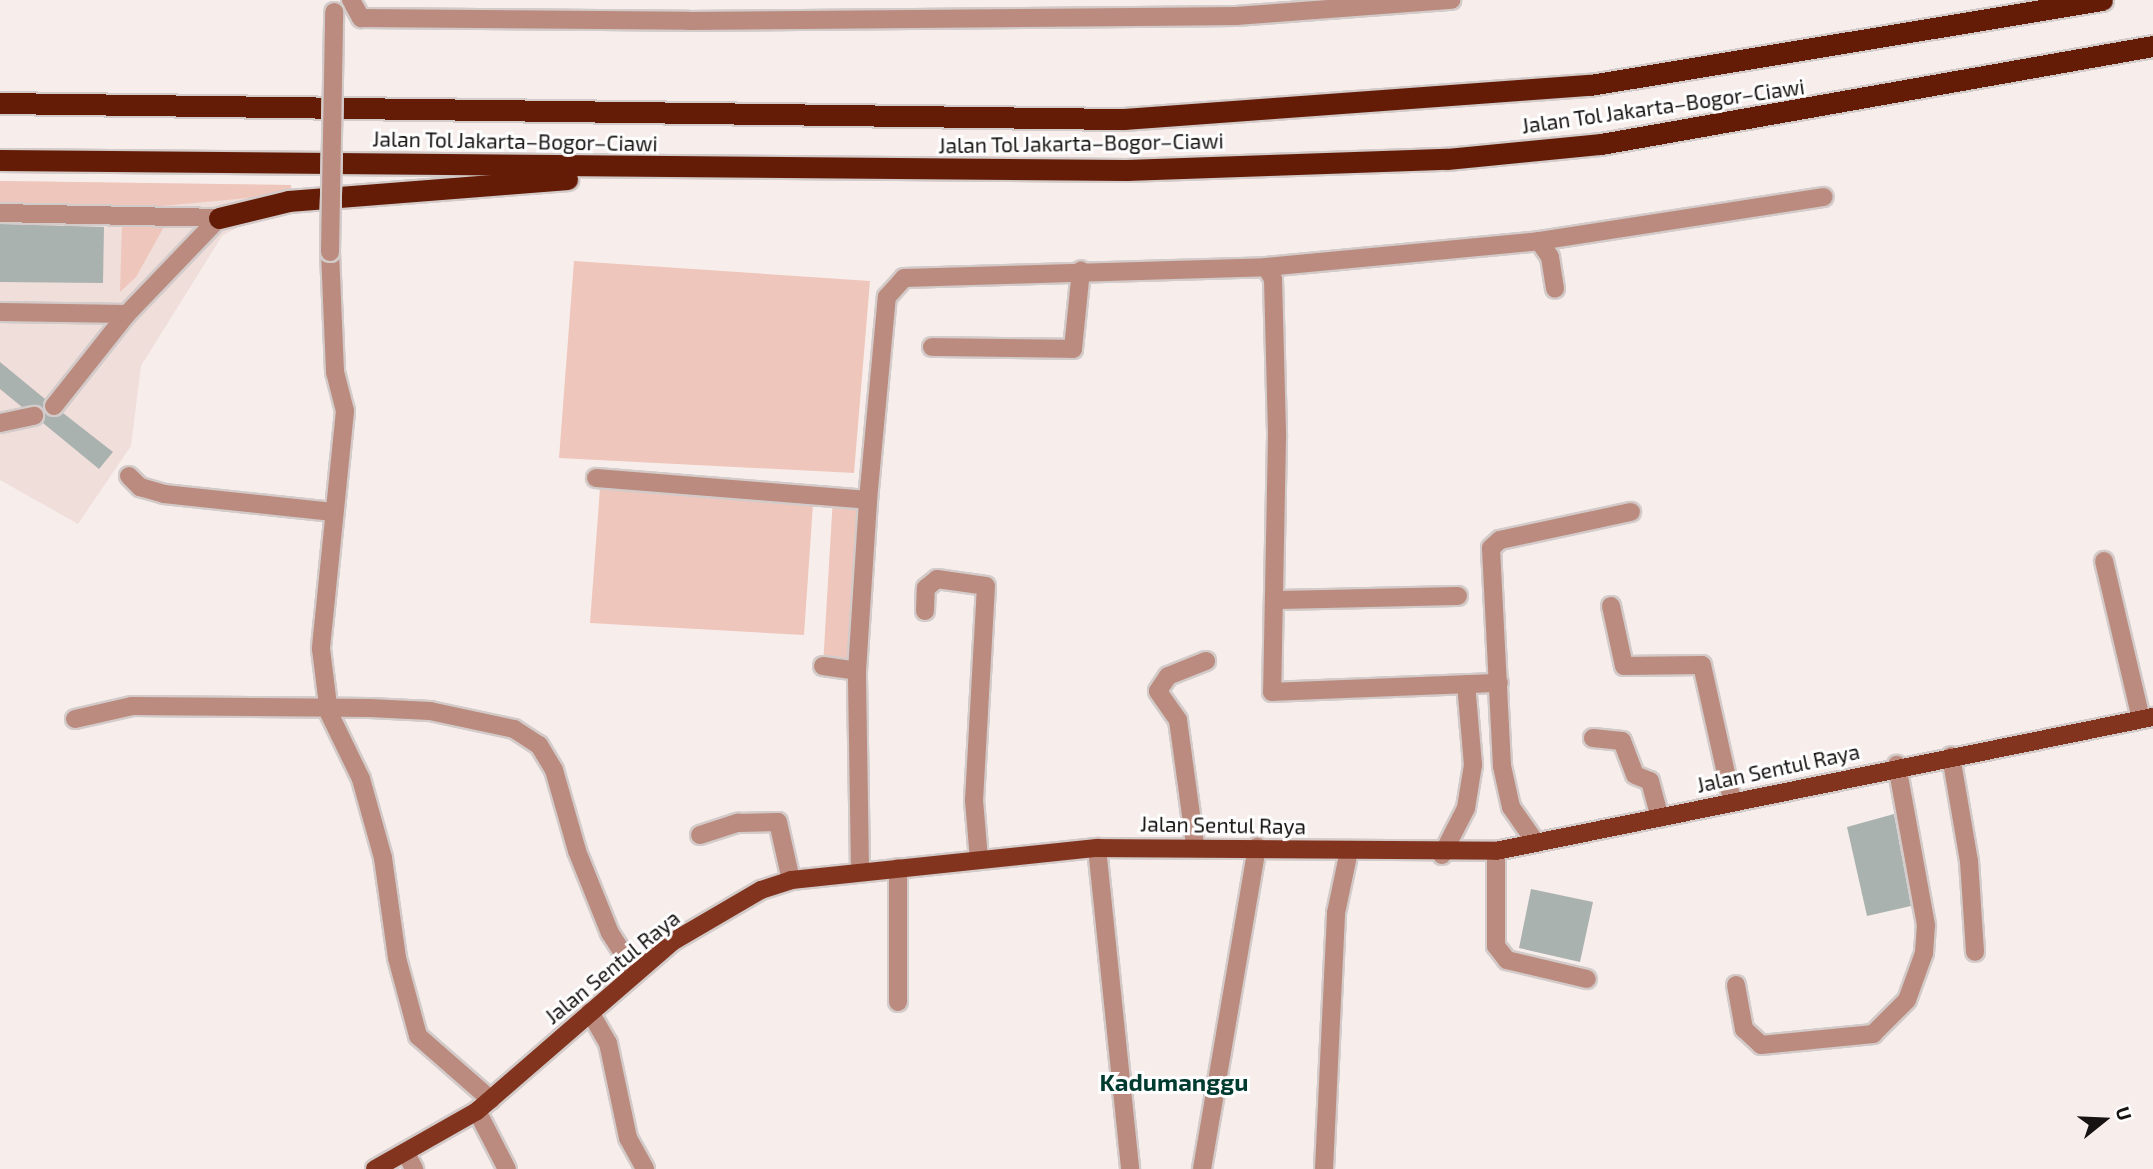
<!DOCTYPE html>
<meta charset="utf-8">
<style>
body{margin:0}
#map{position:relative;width:2153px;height:1169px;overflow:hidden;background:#f7eeec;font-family:"Exo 2",sans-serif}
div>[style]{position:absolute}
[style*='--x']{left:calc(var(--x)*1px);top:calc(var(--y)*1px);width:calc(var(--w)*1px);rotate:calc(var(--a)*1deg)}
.built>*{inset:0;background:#f0deda}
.green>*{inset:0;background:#efc6bb}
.building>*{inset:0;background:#aab2b0}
.roads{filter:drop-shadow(2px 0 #d3cbc9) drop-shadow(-2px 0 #d3cbc9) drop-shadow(0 2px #d3cbc9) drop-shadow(0 -2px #d3cbc9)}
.minor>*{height:18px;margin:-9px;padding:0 9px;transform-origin:9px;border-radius:9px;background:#ba8b7e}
.major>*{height:18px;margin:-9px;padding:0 9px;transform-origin:9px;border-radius:9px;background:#83341f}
.highway>*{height:21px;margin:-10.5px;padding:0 10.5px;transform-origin:10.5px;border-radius:10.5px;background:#641c07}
.bridges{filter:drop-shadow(2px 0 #d3cbc9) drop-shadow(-2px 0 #d3cbc9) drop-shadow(0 2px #d3cbc9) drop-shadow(0 -2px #d3cbc9)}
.minor-bridge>*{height:18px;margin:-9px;padding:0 9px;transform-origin:9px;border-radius:9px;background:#ba8b7e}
span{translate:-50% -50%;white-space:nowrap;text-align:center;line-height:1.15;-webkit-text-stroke:6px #fefefe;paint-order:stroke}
.street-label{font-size:21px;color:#161312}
.quarter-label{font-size:24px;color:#003b30;font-weight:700}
.north{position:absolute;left:2069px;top:1085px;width:70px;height:70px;-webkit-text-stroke:5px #fefefe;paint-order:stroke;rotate:72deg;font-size:19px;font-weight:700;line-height:28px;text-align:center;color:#161312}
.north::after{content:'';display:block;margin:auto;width:24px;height:32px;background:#161312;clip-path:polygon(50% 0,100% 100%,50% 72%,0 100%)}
</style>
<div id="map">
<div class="built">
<i style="clip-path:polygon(0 181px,291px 185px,260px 215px,222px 236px,141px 366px,131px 446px,78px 524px,0 480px)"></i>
</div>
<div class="green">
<i style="clip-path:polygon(0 181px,291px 185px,291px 194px,119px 210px,0 207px)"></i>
<i style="clip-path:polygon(122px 225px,165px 225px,136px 277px,120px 292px)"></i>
<i style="clip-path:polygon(574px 261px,870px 281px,854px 473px,559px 458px)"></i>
<i style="clip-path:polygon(600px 488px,813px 504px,804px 635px,590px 623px)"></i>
<i style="clip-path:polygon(833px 497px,868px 500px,857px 671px,823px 666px)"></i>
</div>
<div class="building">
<i style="clip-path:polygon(0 224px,104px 227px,103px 283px,0 282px)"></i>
<i style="clip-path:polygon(0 362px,45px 399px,44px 411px,22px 407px,0 389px)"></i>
<i style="clip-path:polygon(44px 411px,53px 417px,63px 413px,113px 452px,99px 469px,43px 423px)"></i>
<i style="clip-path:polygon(1894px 814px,1911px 906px,1867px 916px,1847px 827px)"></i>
<i style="clip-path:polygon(1531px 889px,1593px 902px,1580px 962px,1519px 948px)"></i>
</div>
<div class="roads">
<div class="minor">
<i style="--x:351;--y:0;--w:21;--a:61"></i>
<i style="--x:361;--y:18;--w:328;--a:0.5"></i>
<i style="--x:689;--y:21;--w:547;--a:-0.52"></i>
<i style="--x:1236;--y:16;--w:216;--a:-4.3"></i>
<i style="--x:0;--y:213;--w:219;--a:1.3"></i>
<i style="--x:1539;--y:241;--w:288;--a:-8.8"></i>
<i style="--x:330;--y:252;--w:120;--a:87.6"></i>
<i style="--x:335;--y:372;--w:40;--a:75.6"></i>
<i style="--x:345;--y:411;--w:239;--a:95.8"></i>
<i style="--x:321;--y:649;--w:64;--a:82.9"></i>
<i style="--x:329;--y:713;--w:73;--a:64.1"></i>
<i style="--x:361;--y:779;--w:82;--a:74.4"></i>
<i style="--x:383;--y:858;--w:101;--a:82"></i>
<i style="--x:397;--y:958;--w:81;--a:74.9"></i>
<i style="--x:418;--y:1036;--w:97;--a:41.2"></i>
<i style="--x:1266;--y:267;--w:274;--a:-5.4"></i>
<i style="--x:1539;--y:241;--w:19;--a:55"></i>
<i style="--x:1550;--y:257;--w:32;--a:81"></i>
<i style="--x:0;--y:312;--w:127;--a:0.9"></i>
<i style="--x:932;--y:347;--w:141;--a:0.8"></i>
<i style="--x:1073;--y:349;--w:79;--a:-84.2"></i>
<i style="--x:54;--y:406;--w:117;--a:-51.6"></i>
<i style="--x:127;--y:314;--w:133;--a:-46.2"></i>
<i style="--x:0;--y:423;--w:35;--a:-12"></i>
<i style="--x:129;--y:476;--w:16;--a:45"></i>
<i style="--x:140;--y:487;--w:25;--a:16"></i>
<i style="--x:164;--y:494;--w:170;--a:6.1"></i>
<i style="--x:596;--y:478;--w:273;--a:4.6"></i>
<i style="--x:2104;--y:561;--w:162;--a:76.8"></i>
<i style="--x:1278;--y:600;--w:180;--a:-1.3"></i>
<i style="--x:1611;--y:606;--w:61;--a:77.8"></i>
<i style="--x:1624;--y:666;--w:78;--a:-0.7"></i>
<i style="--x:1702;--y:665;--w:138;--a:77.5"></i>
<i style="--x:925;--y:611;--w:23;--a:-88"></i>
<i style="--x:926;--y:588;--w:14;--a:-39"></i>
<i style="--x:937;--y:579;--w:49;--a:8.1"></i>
<i style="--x:986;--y:586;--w:214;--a:93.2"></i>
<i style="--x:974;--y:800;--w:59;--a:85.2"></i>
<i style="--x:823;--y:666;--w:34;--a:8"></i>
<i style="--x:75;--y:719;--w:58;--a:-12.8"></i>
<i style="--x:132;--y:706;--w:238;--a:0.5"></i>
<i style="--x:370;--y:708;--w:60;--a:2.9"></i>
<i style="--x:430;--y:711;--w:86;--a:12.1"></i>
<i style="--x:514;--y:729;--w:30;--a:33"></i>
<i style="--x:539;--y:745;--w:29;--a:59"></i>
<i style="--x:554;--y:770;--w:84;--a:74.1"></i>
<i style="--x:577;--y:851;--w:88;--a:68.1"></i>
<i style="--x:610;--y:933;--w:46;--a:57.3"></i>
<i style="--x:1593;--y:738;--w:29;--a:6"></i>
<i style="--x:1622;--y:741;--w:36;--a:69"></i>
<i style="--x:1635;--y:775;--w:16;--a:22"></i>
<i style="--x:1650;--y:781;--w:38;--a:75"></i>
<i style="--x:1951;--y:756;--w:107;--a:80.3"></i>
<i style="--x:1969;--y:861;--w:91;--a:86.2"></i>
<i style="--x:700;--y:835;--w:40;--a:-18"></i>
<i style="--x:738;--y:823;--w:40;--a:-1.4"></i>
<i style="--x:778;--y:822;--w:59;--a:77.4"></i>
<i style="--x:1536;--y:843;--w:44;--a:-124.8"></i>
<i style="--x:1511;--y:807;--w:42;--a:-102.4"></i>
<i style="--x:1502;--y:766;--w:218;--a:-92.9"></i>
<i style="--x:1491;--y:548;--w:12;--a:-42"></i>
<i style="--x:1500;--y:540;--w:134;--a:-12.1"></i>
<i style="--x:1195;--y:844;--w:125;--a:-97.8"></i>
<i style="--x:1178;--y:720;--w:35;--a:-125"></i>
<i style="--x:1158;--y:691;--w:18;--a:-56"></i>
<i style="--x:1168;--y:676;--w:41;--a:-21.5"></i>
<i style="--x:1097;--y:848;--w:323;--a:84.1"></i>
<i style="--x:1496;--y:851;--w:95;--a:90"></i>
<i style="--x:1496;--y:946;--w:18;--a:52"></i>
<i style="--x:1507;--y:960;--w:82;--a:13.4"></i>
<i style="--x:1442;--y:855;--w:53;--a:-62.9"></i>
<i style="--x:1466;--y:808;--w:44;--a:-80.8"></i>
<i style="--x:1473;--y:765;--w:81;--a:-94.9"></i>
<i style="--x:860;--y:869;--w:198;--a:-90.9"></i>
<i style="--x:857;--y:671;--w:171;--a:-86.3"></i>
<i style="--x:868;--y:500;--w:204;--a:-84.7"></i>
<i style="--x:887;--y:297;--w:25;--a:-48"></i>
<i style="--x:904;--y:278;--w:362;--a:-1.7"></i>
<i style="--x:1266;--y:267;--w:14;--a:60"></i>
<i style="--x:1273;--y:279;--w:158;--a:88.5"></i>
<i style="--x:1277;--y:437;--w:255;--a:91.1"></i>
<i style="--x:1272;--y:692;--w:227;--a:-2.3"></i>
<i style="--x:1736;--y:985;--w:45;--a:79.7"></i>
<i style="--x:1744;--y:1029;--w:23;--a:43"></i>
<i style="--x:1761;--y:1045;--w:113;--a:-5.6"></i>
<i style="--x:1873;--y:1034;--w:48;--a:-45"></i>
<i style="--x:1907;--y:1000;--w:50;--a:-70.1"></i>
<i style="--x:1924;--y:953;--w:28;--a:-86"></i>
<i style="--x:1926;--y:925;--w:163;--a:-100.3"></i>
<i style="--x:898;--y:1002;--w:134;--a:-90"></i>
<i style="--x:590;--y:1012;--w:36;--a:60"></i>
<i style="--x:608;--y:1043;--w:97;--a:78.1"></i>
<i style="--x:628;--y:1138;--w:35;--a:61"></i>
<i style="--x:477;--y:1111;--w:65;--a:62.7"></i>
<i style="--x:407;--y:1155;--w:16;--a:63"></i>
<i style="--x:1202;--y:1169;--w:327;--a:-80.3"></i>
<i style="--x:1324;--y:1169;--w:256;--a:-87.3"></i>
<i style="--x:1336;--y:913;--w:63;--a:-78.2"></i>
</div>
<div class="major">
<i style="--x:375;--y:1169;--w:117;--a:-29.6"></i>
<i style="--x:477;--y:1111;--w:258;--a:-40.9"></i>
<i style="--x:672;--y:942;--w:103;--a:-30.3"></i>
<i style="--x:761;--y:890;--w:32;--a:-18"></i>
<i style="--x:791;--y:880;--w:308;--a:-6"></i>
<i style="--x:1097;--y:848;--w:399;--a:0.4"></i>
<i style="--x:1496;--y:851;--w:671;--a:-11.53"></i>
</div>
<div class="highway">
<i style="--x:0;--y:103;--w:1124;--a:0.82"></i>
<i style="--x:1124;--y:119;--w:467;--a:-4.2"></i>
<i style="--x:1590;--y:85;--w:519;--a:-9.43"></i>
<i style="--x:0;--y:160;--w:1126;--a:0.51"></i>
<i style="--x:1126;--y:170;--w:321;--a:-2"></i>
<i style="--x:1447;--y:159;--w:155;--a:-5.6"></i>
<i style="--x:1601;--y:144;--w:561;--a:-10.07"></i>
<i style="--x:219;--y:218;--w:72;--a:-13.7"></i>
<i style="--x:289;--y:201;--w:279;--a:-4.5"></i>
</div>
</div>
<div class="bridges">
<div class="minor-bridge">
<i style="--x:330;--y:252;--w:240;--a:-89"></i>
</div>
</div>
<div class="street-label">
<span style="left:1663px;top:106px;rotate:-8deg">Jalan Tol Jakarta–Bogor–Ciawi</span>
<span style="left:515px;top:141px;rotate:1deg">Jalan Tol Jakarta–Bogor–Ciawi</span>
<span style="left:1081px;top:143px;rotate:-1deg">Jalan Tol Jakarta–Bogor–Ciawi</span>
<span style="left:1778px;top:768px;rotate:-12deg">Jalan Sentul Raya</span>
<span style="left:1223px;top:825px;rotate:1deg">Jalan Sentul Raya</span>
<span style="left:612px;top:967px;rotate:-39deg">Jalan Sentul Raya</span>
</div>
<div class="quarter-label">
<span style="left:1174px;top:1082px">Kadumanggu</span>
</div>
<div class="north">U</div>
</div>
